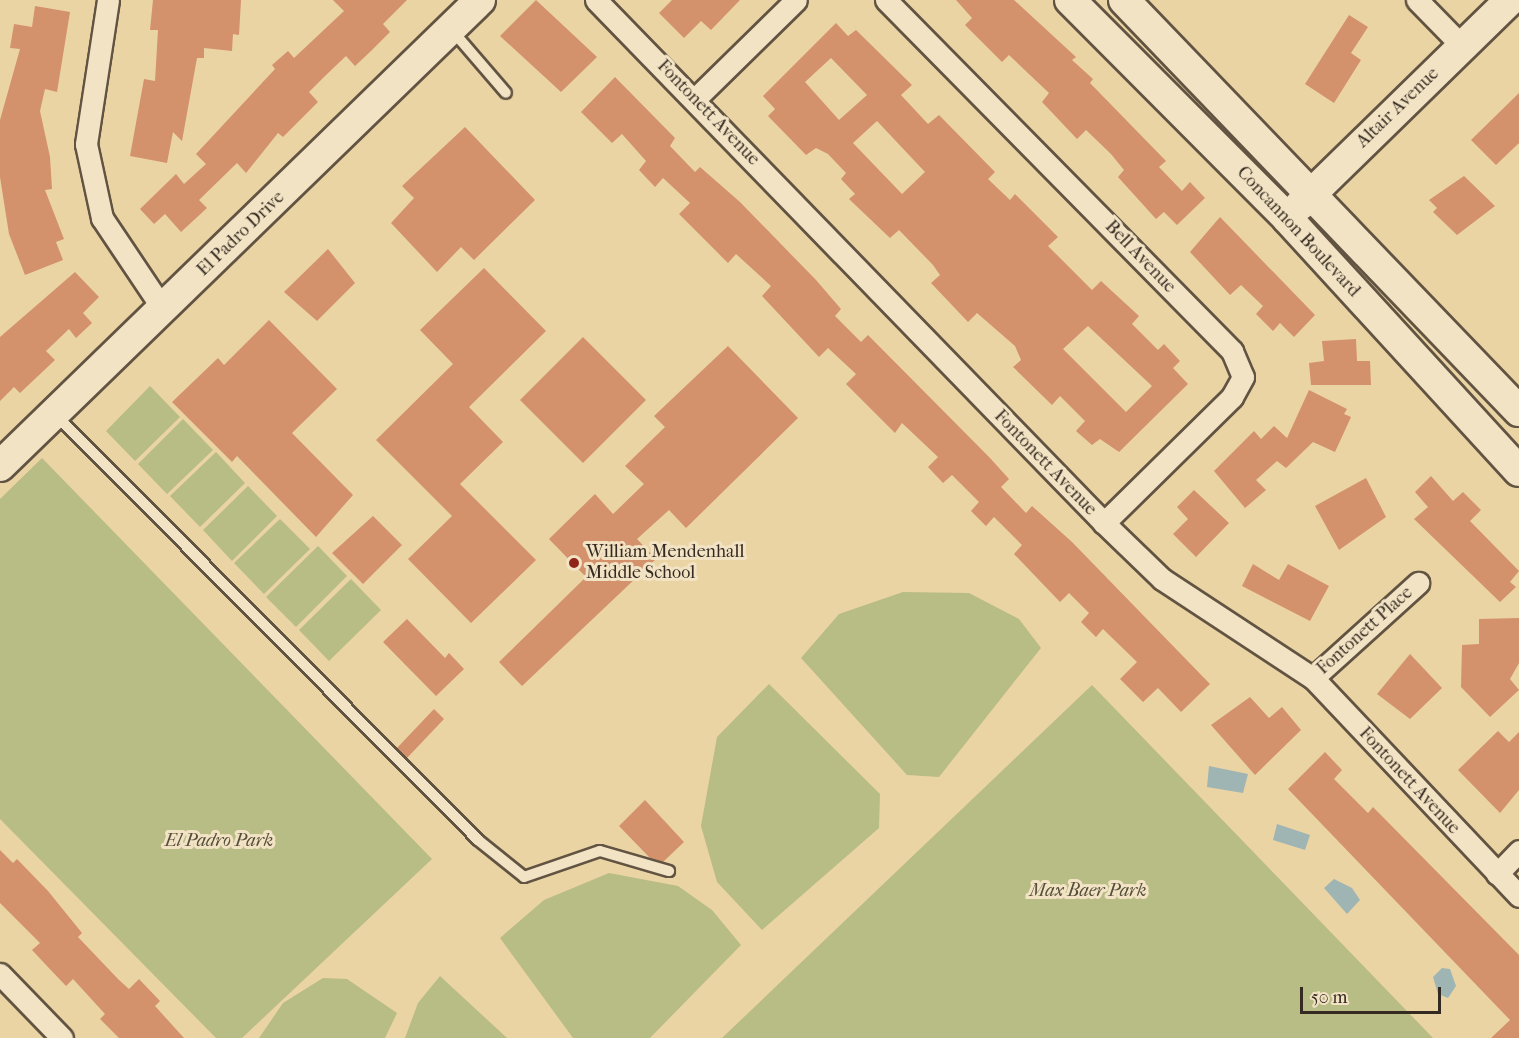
<!DOCTYPE html>
<style>
body{margin:0}
#map{position:relative;width:1519px;height:1038px;overflow:hidden;background:#ebd4a4;font-family:"IM FELL French Canon",serif}
div>[style]{position:absolute}
[style*='--x']{left:calc(var(--x)*1px);top:calc(var(--y)*1px);width:calc(var(--w)*1px);rotate:calc(var(--a)*1deg)}
.green>*{inset:0;background:#b8bc85}
.water>*{inset:0;background:#9eb5b3}
.building>*{inset:0;background:#d3916c}
.roads{filter:drop-shadow(2px 0 #625442) drop-shadow(-2px 0 #625442) drop-shadow(0 2px #625442) drop-shadow(0 -2px #625442)}
.lane>*{height:10px;margin:-5px;padding:0 5px;transform-origin:5px;border-radius:5px;background:#f2e3c4}
.street>*{height:21px;margin:-10.5px;padding:0 10.5px;transform-origin:10.5px;border-radius:10.5px;background:#f2e3c4}
.secondary>*{height:30px;margin:-15px;padding:0 15px;transform-origin:15px;border-radius:15px;background:#f2e3c4}
.dots>*{width:16px;height:16px;translate:-50% -50%;box-sizing:border-box;border:3px solid #f2e3c4;border-radius:50%}
span{translate:-50% -50%;white-space:nowrap;text-align:center;line-height:1.15;-webkit-text-stroke:6px #f2e3c4;paint-order:stroke}
.street-label{font-size:18px;color:#342a21}
.poi-label{font-size:18px;color:#342a21}
.left{translate:0 -50%;text-align:left}
.park-label{font-size:18px;color:#554e3a;font-style:italic}
.scale{position:absolute;left:1300px;top:987px;width:141px;height:27px;box-sizing:border-box;border:3px solid #342a21;border-top:0;padding-left:8px;font-size:18px;line-height:21px;white-space:nowrap;color:#342a21;-webkit-text-stroke:4px #f2e3c4;paint-order:stroke}
</style>
<div id="map">
<div class="green">
<i style="clip-path:polygon(150px 386px,180px 417px,135px 461px,106px 431px)"></i>
<i style="clip-path:polygon(183px 419px,213px 450px,167px 494px,138px 464px)"></i>
<i style="clip-path:polygon(216px 452px,245px 483px,200px 527px,170px 496px)"></i>
<i style="clip-path:polygon(42px 458px,432px 859px,242px 1038px,216px 1038px,0 819px,0 499px)"></i>
<i style="clip-path:polygon(248px 486px,277px 516px,232px 561px,203px 530px)"></i>
<i style="clip-path:polygon(280px 519px,310px 549px,264px 594px,234px 563px)"></i>
<i style="clip-path:polygon(318px 546px,347px 576px,296px 627px,266px 597px)"></i>
<i style="clip-path:polygon(351px 579px,381px 610px,329px 661px,299px 630px)"></i>
<i style="clip-path:polygon(903px 592px,969px 593px,1019px 619px,1041px 648px,939px 777px,907px 775px,801px 658px,839px 614px)"></i>
<i style="clip-path:polygon(769px 684px,880px 794px,879px 828px,762px 930px,717px 882px,701px 826px,717px 737px)"></i>
<i style="clip-path:polygon(1092px 685px,1433px 1038px,722px 1038px)"></i>
<i style="clip-path:polygon(609px 873px,678px 886px,712px 910px,741px 945px,650px 1038px,573px 1038px,500px 938px,544px 900px)"></i>
<i style="clip-path:polygon(440px 976px,507px 1038px,405px 1038px,418px 1003px)"></i>
<i style="clip-path:polygon(323px 978px,347px 979px,397px 1013px,385px 1038px,259px 1038px,283px 1003px)"></i>
</div>
<div class="water">
<i style="clip-path:polygon(1209px 766px,1248px 774px,1243px 793px,1207px 787px)"></i>
<i style="clip-path:polygon(1277px 824px,1310px 835px,1305px 850px,1273px 840px)"></i>
<i style="clip-path:polygon(1334px 879px,1352px 888px,1360px 900px,1347px 914px,1324px 888px)"></i>
<i style="clip-path:polygon(1442px 968px,1450px 969px,1456px 986px,1448px 998px,1438px 994px,1433px 977px)"></i>
</div>
<div class="building">
<i style="clip-path:polygon(153px 0,241px 0,239px 35px,233px 34px,232px 51px,204px 48px,204px 58px,197px 58px,182px 141px,173px 132px,167px 163px,130px 156px,144px 79px,155px 81px,158px 30px,150px 30px)"></i>
<i style="clip-path:polygon(333px 0,407px 0,383px 24px,390px 32px,371px 51px,355px 66px,346px 56px,325px 76px,309px 92px,318px 102px,283px 137px,278px 133px,246px 173px,237px 163px,199px 200px,207px 208px,181px 232px,165px 214px,154px 224px,140px 209px,176px 174px,184px 184px,206px 164px,196px 154px,275px 69px,272px 65px,288px 51px,294px 58px,344px 11px)"></i>
<i style="clip-path:polygon(536px 0,597px 57px,561px 92px,500px 36px)"></i>
<i style="clip-path:polygon(672px 0,740px 0,711px 30px,701px 21px,684px 38px,659px 13px)"></i>
<i style="clip-path:polygon(956px 0,1014px 0,1076px 57px,1072px 60px,1093px 79px,1090px 83px,1166px 161px,1159px 167px,1182px 191px,1190px 182px,1205px 198px,1177px 225px,1164px 212px,1156px 219px,1118px 177px,1124px 170px,1111px 154px,1086px 130px,1077px 139px,1042px 102px,1049px 93px,1009px 55px,1002px 62px,965px 25px,972px 18px)"></i>
<i style="clip-path:polygon(35px 6px,70px 12px,57px 92px,45px 89px,40px 111px,50px 157px,52px 189px,45px 190px,64px 239px,56px 242px,63px 260px,25px 275px,9px 234px,0 177px,0 120px,20px 49px,10px 48px,14px 24px,32px 27px)"></i>
<i style="clip-path:polygon(1349px 15px,1368px 27px,1351px 53px,1361px 60px,1334px 103px,1305px 84px)"></i>
<i style="clip-path:polygon(evenodd,836px 23px,848px 36px,856px 30px,912px 85px,901px 95px,928px 124px,939px 115px,995px 172px,988px 179px,1010px 200px,1015px 194px,1058px 237px,1048px 246px,1092px 290px,1101px 281px,1139px 316px,1132px 324px,1158px 350px,1164px 344px,1180px 361px,1173px 368px,1188px 384px,1119px 452px,1100px 439px,1092px 445px,1076px 431px,1085px 421px,1060px 396px,1052px 405px,1013px 367px,1021px 360px,1015px 346px,977px 313px,968px 322px,931px 283px,940px 275px,933px 265px,899px 230px,890px 238px,849px 199px,855px 194px,841px 179px,846px 173px,828px 154px,816px 148px,806px 155px,768px 116px,775px 109px,763px 96px,836px 23px,831px 58px,867px 95px,839px 120px,805px 82px,831px 58px,836px 23px,877px 121px,925px 172px,902px 194px,853px 143px,877px 121px,836px 23px,1088px 326px,1152px 386px,1126px 412px,1063px 349px,1088px 326px)"></i>
<i style="clip-path:polygon(615px 77px,675px 138px,670px 146px,695px 172px,700px 167px,740px 202px,816px 280px,841px 309px,835px 316px,861px 342px,868px 335px,990px 458px,1009px 479px,1001px 487px,1026px 513px,1032px 506px,1072px 542px,1210px 684px,1181px 712px,1158px 688px,1143px 702px,1120px 679px,1137px 662px,1103px 629px,1096px 637px,1081px 622px,1089px 613px,1069px 593px,1060px 602px,1014px 554px,1022px 545px,994px 517px,986px 526px,971px 511px,979px 502px,952px 475px,943px 483px,928px 467px,938px 457px,902px 423px,895px 433px,846px 384px,856px 374px,828px 348px,819px 357px,762px 296px,771px 286px,736px 254px,728px 263px,679px 214px,690px 203px,663px 178px,655px 187px,639px 170px,646px 161px,622px 134px,612px 143px,581px 112px)"></i>
<i style="clip-path:polygon(1519px 93px,1519px 143px,1496px 165px,1471px 140px)"></i>
<i style="clip-path:polygon(465px 127px,535px 200px,474px 260px,461px 247px,437px 272px,391px 223px,414px 198px,402px 186px)"></i>
<i style="clip-path:polygon(1464px 176px,1495px 206px,1457px 235px,1433px 212px,1437px 208px,1429px 200px)"></i>
<i style="clip-path:polygon(1220px 217px,1315px 315px,1294px 337px,1280px 323px,1273px 331px,1256px 314px,1263px 306px,1241px 285px,1230px 295px,1190px 252px)"></i>
<i style="clip-path:polygon(328px 249px,355px 283px,317px 321px,284px 292px)"></i>
<i style="clip-path:polygon(484px 268px,546px 331px,469px 407px,503px 442px,460px 484px,536px 560px,471px 623px,408px 559px,452px 516px,376px 440px,453px 364px,420px 330px)"></i>
<i style="clip-path:polygon(75px 272px,99px 297px,83px 313px,92px 323px,76px 338px,69px 329px,46px 351px,55px 360px,20px 393px,14px 387px,0 401px,0 337px)"></i>
<i style="clip-path:polygon(269px 320px,337px 389px,292px 433px,353px 495px,316px 537px,237px 456px,232px 462px,172px 402px,218px 358px,224px 365px)"></i>
<i style="clip-path:polygon(583px 337px,646px 400px,583px 463px,520px 400px)"></i>
<i style="clip-path:polygon(1356px 339px,1357px 361px,1370px 361px,1371px 385px,1311px 385px,1309px 363px,1324px 361px,1322px 341px)"></i>
<i style="clip-path:polygon(728px 346px,798px 418px,686px 528px,669px 510px,637px 539px,656px 559px,522px 686px,499px 662px,586px 577px,549px 539px,595px 494px,613px 514px,644px 484px,625px 466px,665px 427px,654px 416px)"></i>
<i style="clip-path:polygon(1309px 390px,1347px 409px,1344px 414px,1351px 417px,1335px 452px,1313px 442px,1286px 468px,1277px 461px,1256px 480px,1266px 490px,1245px 508px,1214px 471px,1254px 431px,1261px 439px,1274px 426px,1287px 438px)"></i>
<i style="clip-path:polygon(1431px 476px,1453px 501px,1463px 492px,1481px 510px,1470px 521px,1519px 571px,1510px 582px,1516px 587px,1500px 602px,1414px 519px,1428px 507px,1415px 492px)"></i>
<i style="clip-path:polygon(1366px 478px,1386px 517px,1339px 550px,1315px 506px)"></i>
<i style="clip-path:polygon(1194px 490px,1229px 523px,1196px 557px,1173px 534px,1188px 519px,1177px 507px)"></i>
<i style="clip-path:polygon(373px 516px,402px 545px,363px 584px,332px 553px)"></i>
<i style="clip-path:polygon(1253px 564px,1279px 580px,1288px 564px,1329px 586px,1310px 621px,1242px 586px)"></i>
<i style="clip-path:polygon(1519px 618px,1519px 663px,1510px 679px,1519px 690px,1490px 717px,1461px 687px,1462px 645px,1479px 644px,1479px 619px)"></i>
<i style="clip-path:polygon(407px 619px,445px 658px,449px 653px,464px 669px,436px 696px,383px 642px)"></i>
<i style="clip-path:polygon(1410px 654px,1442px 688px,1410px 719px,1377px 694px)"></i>
<i style="clip-path:polygon(1250px 697px,1269px 718px,1282px 707px,1301px 730px,1255px 775px,1211px 725px)"></i>
<i style="clip-path:polygon(434px 709px,444px 719px,407px 758px,397px 748px)"></i>
<i style="clip-path:polygon(1498px 731px,1509px 742px,1519px 732px,1519px 790px,1500px 813px,1458px 770px)"></i>
<i style="clip-path:polygon(1325px 752px,1342px 770px,1334px 779px,1368px 813px,1373px 807px,1519px 955px,1519px 1038px,1491px 1038px,1510px 1020px,1288px 789px)"></i>
<i style="clip-path:polygon(645px 800px,684px 842px,663px 862px,650px 858px,619px 826px)"></i>
<i style="clip-path:polygon(0 850px,13px 863px,17px 859px,48px 891px,82px 933px,78px 937px,118px 979px,129px 989px,139px 979px,160px 1001px,155px 1006px,184px 1038px,119px 1038px,100px 1019px,105px 1014px,73px 979px,66px 986px,47px 966px,32px 950px,40px 943px,0 903px)"></i>
</div>
<div class="roads">
<div class="lane">
<i style="--x:451;--y:29;--w:84;--a:49.3"></i>
<i style="--x:55;--y:414;--w:600;--a:45.2"></i>
<i style="--x:478;--y:840;--w:59;--a:38.8"></i>
<i style="--x:524;--y:877;--w:80;--a:-18.9"></i>
<i style="--x:600;--y:851;--w:72;--a:16.2"></i>
</div>
<div class="street">
<i style="--x:108;--y:0;--w:146;--a:98.7"></i>
<i style="--x:86;--y:144;--w:76;--a:77.8"></i>
<i style="--x:102;--y:218;--w:110;--a:56.2"></i>
<i style="--x:596;--y:0;--w:729;--a:45.83"></i>
<i style="--x:1104;--y:523;--w:81;--a:44"></i>
<i style="--x:1162;--y:579;--w:181;--a:33.3"></i>
<i style="--x:1313;--y:678;--w:300;--a:46.6"></i>
<i style="--x:886;--y:0;--w:493;--a:45.4"></i>
<i style="--x:1232;--y:351;--w:28;--a:67"></i>
<i style="--x:1243;--y:377;--w:23;--a:119"></i>
<i style="--x:1232;--y:397;--w:180;--a:135.5"></i>
<i style="--x:1417;--y:0;--w:64;--a:45.6"></i>
<i style="--x:695;--y:99;--w:141;--a:-44.4"></i>
<i style="--x:1313;--y:678;--w:142;--a:-42.1"></i>
<i style="--x:1497;--y:874;--w:32;--a:-46"></i>
<i style="--x:0;--y:974;--w:89;--a:45.9"></i>
</div>
<div class="secondary">
<i style="--x:1070;--y:0;--w:308;--a:45.1"></i>
<i style="--x:1287;--y:218;--w:343;--a:47.5"></i>
<i style="--x:1124;--y:0;--w:570;--a:46.14"></i>
<i style="--x:1300;--y:205;--w:293;--a:-44.3"></i>
<i style="--x:0;--y:466;--w:669;--a:-44.15"></i>
</div>
</div>
<div class="dots">
<i style="left:574px;top:563px;background:#8f2418"></i>
</div>
<div class="street-label">
<span style="left:1398px;top:108px;rotate:-44deg">Altair Avenue</span>
<span style="left:708px;top:113px;rotate:46deg">Fontonett Avenue</span>
<span style="left:1298px;top:232px;rotate:47deg">Concannon Boulevard</span>
<span style="left:241px;top:234px;rotate:-44deg">El Padro Drive</span>
<span style="left:1140px;top:257px;rotate:46deg">Bell Avenue</span>
<span style="left:1045px;top:463px;rotate:46deg">Fontonett Avenue</span>
<span style="left:1365px;top:631px;rotate:-42deg">Fontonett Place</span>
<span style="left:1409px;top:781px;rotate:47deg">Fontonett Avenue</span>
</div>
<div class="poi-label">
<span class="left" style="left:586px;top:563px">William Mendenhall<br>Middle School</span>
</div>
<div class="park-label">
<span style="left:219px;top:841px">El Padro Park</span>
<span style="left:1088px;top:891px">Max Baer Park</span>
</div>
<div class="scale">50 m</div>
</div>
